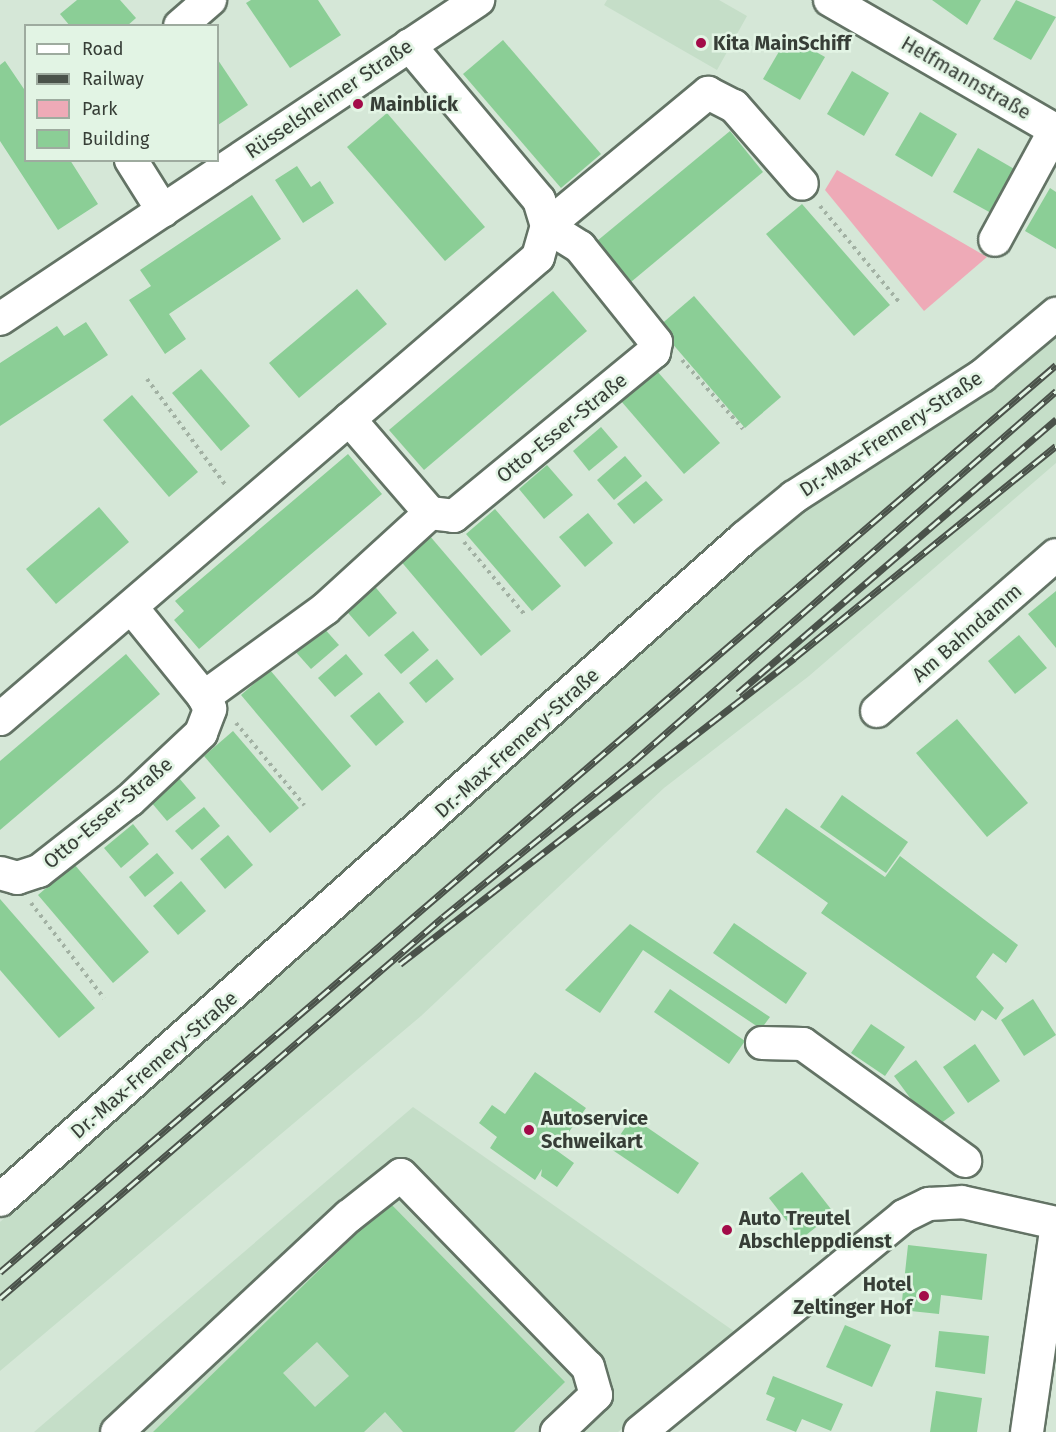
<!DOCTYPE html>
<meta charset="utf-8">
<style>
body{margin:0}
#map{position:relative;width:1056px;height:1432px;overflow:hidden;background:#d5e7d7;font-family:"Fira Sans",sans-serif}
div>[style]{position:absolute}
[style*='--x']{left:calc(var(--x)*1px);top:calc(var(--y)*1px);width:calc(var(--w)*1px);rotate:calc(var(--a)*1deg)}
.built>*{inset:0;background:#c5dec8}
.green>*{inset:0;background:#eeaab7}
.building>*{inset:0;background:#8bce96}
.path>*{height:4px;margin-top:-2px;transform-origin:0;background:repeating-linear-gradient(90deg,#a2b1a3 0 3px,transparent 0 7.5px)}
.roads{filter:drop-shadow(2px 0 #637365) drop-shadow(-2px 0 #637365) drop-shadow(0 2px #637365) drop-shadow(0 -2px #637365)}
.minor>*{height:32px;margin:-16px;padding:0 16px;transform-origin:16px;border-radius:16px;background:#fff}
.rail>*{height:7px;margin-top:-3.5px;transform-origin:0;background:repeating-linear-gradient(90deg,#e2f4e4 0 14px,#4a524a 0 28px);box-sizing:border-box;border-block:2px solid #4a524a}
.dots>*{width:16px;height:16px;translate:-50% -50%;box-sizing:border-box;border:3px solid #e2f4e4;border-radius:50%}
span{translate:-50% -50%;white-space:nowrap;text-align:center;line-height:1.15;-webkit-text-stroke:5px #e2f4e4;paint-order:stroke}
.poi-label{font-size:20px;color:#373e37;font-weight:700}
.left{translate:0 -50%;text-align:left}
.right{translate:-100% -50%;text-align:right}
.street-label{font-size:20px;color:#373e37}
.legend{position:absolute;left:24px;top:24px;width:195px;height:138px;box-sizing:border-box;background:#e2f4e4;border:2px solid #9eab9f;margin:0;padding:8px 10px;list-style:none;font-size:18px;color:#373e37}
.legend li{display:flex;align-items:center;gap:12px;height:30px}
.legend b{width:30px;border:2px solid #9eab9f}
</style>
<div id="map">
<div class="built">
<i style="clip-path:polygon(607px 0,719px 0,747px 16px,717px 70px,604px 5px)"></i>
<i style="clip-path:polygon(1056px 335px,1056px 463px,809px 676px,664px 788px,421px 1016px,0 1371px,0 1222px,765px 537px)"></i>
<i style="clip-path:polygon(413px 1107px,738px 1334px,618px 1432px,34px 1432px)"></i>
</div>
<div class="green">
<i style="clip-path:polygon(837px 170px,987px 257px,924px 311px,825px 190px)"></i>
</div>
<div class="building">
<i style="clip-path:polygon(77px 0,120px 0,136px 18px,127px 26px,70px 26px,60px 14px)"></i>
<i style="clip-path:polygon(251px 0,318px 0,341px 35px,290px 68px,246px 3px)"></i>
<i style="clip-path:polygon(932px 0,981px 0,967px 25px)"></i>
<i style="clip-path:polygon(1016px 0,1056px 17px,1031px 60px,993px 39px)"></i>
<i style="clip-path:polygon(788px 36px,825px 57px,800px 100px,763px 79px)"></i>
<i style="clip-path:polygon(503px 40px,601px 154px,561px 188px,463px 74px)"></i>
<i style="clip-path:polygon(218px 60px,248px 105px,218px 125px)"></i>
<i style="clip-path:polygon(5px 61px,26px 92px,26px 160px,70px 160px,98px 204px,58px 230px,0 141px,0 65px)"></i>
<i style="clip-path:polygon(852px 71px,889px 93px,864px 136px,827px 114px)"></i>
<i style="clip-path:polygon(920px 112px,957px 134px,932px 177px,895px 155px)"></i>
<i style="clip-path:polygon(387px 113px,485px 227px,445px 261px,347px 147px)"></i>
<i style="clip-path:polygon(730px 131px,763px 172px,631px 282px,597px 241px)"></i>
<i style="clip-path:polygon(978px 148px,1016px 170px,991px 213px,953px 192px)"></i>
<i style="clip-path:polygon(297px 166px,311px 187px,320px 181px,334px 203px,303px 223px,275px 180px)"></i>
<i style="clip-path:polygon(1050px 188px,1056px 192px,1056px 249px,1025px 231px)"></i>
<i style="clip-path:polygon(252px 195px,281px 239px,169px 314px,186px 339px,165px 354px,129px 300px,151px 286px,140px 270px)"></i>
<i style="clip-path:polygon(802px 204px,890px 305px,854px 336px,766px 234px)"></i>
<i style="clip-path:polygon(357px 289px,387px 324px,299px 398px,269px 363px)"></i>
<i style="clip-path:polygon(553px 291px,587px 331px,424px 470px,389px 430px)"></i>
<i style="clip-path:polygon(694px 296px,781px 397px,745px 428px,658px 327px)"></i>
<i style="clip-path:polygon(86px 322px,108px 355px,0 426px,0 363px,57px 326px,64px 336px)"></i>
<i style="clip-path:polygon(201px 369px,250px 426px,221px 451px,172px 393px)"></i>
<i style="clip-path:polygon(657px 371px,720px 443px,684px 474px,621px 401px)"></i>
<i style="clip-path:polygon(132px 395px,198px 472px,169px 497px,103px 420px)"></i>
<i style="clip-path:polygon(601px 427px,618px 447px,589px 471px,573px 451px)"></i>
<i style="clip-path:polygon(348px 454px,382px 494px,199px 649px,174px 620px,184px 611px,175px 601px)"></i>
<i style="clip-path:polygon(625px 456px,642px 476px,614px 500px,597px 480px)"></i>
<i style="clip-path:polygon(547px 465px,573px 495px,544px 519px,519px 489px)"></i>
<i style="clip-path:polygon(646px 481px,663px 500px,634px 524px,617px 504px)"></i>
<i style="clip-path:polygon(99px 507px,129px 542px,56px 604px,26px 569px)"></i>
<i style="clip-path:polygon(495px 509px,561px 586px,532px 611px,466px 534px)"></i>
<i style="clip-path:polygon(588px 513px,613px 543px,585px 567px,559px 537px)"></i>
<i style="clip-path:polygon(429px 535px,511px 631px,481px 656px,399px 559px)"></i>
<i style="clip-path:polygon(372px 583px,397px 613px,369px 637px,343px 607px)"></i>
<i style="clip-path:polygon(1056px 591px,1056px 648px,1028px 614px)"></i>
<i style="clip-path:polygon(322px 626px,339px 645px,311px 669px,294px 650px)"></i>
<i style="clip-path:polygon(413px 631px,429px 650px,401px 674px,384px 655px)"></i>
<i style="clip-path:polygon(1019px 635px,1047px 668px,1015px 694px,988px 661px)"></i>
<i style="clip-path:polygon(126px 654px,160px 694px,0 830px,0 761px)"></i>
<i style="clip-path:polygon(346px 654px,363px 674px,335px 697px,318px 678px)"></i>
<i style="clip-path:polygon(437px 659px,454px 679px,426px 703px,409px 683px)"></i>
<i style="clip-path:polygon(270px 670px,351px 766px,322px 791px,241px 695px)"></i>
<i style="clip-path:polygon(379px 692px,404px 722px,376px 746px,350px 716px)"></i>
<i style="clip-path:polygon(957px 719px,1028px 803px,987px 837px,916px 753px)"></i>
<i style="clip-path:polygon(233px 731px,299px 808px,270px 833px,204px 756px)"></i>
<i style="clip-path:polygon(179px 778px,196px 798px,167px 821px,151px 802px)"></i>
<i style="clip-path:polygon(842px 795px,908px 842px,886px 873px,820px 827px)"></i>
<i style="clip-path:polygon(204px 807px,220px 826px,192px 850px,175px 831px)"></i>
<i style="clip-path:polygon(786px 808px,885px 877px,900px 856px,1018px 945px,1006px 963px,993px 953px,976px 977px,1004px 1008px,996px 1020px,982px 1010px,975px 1021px,821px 913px,828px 903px,756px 852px)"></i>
<i style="clip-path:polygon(133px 824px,149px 844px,121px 868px,104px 848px)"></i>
<i style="clip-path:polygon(228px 835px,253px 865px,225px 889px,200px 859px)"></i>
<i style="clip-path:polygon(157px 853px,174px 873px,145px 897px,129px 877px)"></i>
<i style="clip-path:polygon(74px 864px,149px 952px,113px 983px,38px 895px)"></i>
<i style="clip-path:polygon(181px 881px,206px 911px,178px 935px,153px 906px)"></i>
<i style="clip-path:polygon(0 899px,95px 1008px,59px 1038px,0 970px)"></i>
<i style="clip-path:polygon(734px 923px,807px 973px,786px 1004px,713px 953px)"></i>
<i style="clip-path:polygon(630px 924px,770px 1017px,761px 1029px,643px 950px,600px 1013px,565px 990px)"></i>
<i style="clip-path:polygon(670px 989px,745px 1041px,729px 1064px,654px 1012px)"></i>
<i style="clip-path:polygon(1033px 999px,1056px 1035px,1024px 1056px,1001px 1020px)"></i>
<i style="clip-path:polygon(871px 1024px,905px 1047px,885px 1076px,851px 1053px)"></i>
<i style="clip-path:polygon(975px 1044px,1000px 1081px,968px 1103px,943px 1067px)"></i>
<i style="clip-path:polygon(916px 1060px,955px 1113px,933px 1129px,894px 1076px)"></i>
<i style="clip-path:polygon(535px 1072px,586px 1108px,556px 1150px,574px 1163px,557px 1187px,541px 1176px,542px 1169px,535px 1180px,490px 1148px,497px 1137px,479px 1123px,492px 1105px,505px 1114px)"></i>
<i style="clip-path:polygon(632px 1117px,699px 1163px,678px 1194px,611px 1149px)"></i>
<i style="clip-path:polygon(802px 1172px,834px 1213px,801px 1239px,769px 1198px)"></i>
<i style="clip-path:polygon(evenodd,389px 1202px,565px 1382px,514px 1432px,403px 1432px,385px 1412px,364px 1432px,153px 1432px,389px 1202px,317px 1342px,349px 1376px,315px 1407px,283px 1373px,317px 1342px)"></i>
<i style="clip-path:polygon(908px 1245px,987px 1254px,982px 1300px,941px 1295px,939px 1314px,901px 1310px)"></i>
<i style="clip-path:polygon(845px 1325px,891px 1345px,872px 1387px,826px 1367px)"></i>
<i style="clip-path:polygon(939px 1331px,989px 1336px,985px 1374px,935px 1367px)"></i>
<i style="clip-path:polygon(773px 1376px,843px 1404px,831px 1431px,802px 1419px,796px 1432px,766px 1420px,775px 1398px,766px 1394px)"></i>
<i style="clip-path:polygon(936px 1391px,982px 1398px,977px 1432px,930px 1432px)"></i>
</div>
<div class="path">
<i style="--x:820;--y:206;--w:126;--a:50.5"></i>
<i style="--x:682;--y:360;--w:92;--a:48.5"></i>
<i style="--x:147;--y:379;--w:134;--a:53.5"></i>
<i style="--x:464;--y:542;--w:95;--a:50.1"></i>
<i style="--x:236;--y:723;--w:107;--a:50.3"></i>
<i style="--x:31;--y:903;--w:120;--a:52.5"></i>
</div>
<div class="roads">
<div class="minor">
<i style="--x:830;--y:0;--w:260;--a:30"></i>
<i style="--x:1055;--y:130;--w:125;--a:118.6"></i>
<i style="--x:180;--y:26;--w:40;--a:-41"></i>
<i style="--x:131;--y:160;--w:60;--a:57.9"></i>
<i style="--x:0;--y:319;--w:575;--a:-33.72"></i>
<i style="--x:349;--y:419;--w:124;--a:49.2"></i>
<i style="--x:430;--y:513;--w:24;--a:7"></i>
<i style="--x:454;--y:516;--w:259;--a:-39.4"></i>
<i style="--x:654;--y:352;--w:10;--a:-79"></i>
<i style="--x:656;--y:342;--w:122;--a:-128.7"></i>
<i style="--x:580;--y:247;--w:39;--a:-148"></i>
<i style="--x:547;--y:226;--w:209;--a:-39.6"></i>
<i style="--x:708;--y:93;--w:29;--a:27"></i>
<i style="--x:734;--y:106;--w:103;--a:48.9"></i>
<i style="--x:204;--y:697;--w:150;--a:-36"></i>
<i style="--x:325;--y:609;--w:142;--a:-42.4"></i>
<i style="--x:877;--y:711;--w:237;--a:-41.1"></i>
<i style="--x:0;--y:719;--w:709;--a:-40.65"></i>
<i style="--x:538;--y:257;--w:32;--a:-74"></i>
<i style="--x:547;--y:226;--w:27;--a:-107"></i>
<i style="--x:539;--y:200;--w:202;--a:-130"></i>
<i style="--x:0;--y:873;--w:18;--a:16"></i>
<i style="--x:17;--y:878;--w:23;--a:-18"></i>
<i style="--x:39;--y:871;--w:115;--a:-38"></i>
<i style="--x:130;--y:800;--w:98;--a:-43.3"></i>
<i style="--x:201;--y:733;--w:26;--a:-69"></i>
<i style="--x:210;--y:709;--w:13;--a:-117"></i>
<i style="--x:204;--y:697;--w:114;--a:-129"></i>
<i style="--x:762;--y:1043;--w:41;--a:1.4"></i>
<i style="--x:803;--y:1044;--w:200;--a:35.8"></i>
<i style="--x:0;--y:1200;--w:996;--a:-41.66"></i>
<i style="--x:744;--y:538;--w:65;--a:-39.4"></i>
<i style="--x:794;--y:497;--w:224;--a:-32.8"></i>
<i style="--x:982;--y:376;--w:97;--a:-40"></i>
<i style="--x:117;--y:1432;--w:317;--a:-43"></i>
<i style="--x:349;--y:1216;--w:66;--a:-38.3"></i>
<i style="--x:401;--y:1175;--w:268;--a:45.8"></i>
<i style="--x:588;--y:1367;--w:29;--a:74"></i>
<i style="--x:596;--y:1395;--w:54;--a:136.5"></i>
<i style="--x:640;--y:1432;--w:341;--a:-39.3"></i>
<i style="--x:904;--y:1216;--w:28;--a:-26"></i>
<i style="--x:929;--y:1204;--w:33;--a:-3"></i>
<i style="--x:962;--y:1202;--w:96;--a:12.6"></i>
<i style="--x:1027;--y:1432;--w:204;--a:-81.8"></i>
</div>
</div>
<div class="rail">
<i style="--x:738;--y:693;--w:420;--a:-40.7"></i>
<i style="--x:400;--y:964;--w:499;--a:-37.8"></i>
<i style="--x:794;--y:658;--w:337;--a:-39"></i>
<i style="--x:0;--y:1272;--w:1392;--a:-40.66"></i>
<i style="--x:0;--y:1298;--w:584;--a:-40.7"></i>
<i style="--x:443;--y:917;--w:245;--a:-39.2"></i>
<i style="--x:633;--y:762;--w:563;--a:-41.25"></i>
</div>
<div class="dots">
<i style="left:701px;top:43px;background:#a30b49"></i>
<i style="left:358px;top:104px;background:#a30b49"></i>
<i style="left:529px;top:1130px;background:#a30b49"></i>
<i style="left:727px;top:1230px;background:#a30b49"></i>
<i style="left:924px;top:1296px;background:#a30b49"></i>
</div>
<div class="poi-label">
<span class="left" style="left:713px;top:43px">Kita MainSchiff</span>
<span class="left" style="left:370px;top:104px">Mainblick</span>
<span class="left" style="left:541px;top:1130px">Autoservice<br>Schweikart</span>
<span class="left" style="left:739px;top:1230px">Auto Treutel<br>Abschleppdienst</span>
<span class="right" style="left:912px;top:1296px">Hotel<br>Zeltinger Hof</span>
</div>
<div class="street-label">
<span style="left:966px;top:78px;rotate:30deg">Helfmannstraße</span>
<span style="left:329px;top:99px;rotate:-34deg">Rüsselsheimer Straße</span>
<span style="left:562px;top:428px;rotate:-39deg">Otto-Esser-Straße</span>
<span style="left:891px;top:434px;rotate:-33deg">Dr.-Max-Fremery-Straße</span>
<span style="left:967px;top:633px;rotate:-41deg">Am Bahndamm</span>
<span style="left:517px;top:743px;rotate:-42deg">Dr.-Max-Fremery-Straße</span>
<span style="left:108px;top:813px;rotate:-40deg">Otto-Esser-Straße</span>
<span style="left:154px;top:1065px;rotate:-41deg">Dr.-Max-Fremery-Straße</span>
</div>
<ul class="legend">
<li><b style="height:8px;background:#fff"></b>Road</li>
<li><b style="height:8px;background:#4a524a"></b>Railway</li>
<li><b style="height:16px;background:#eeaab7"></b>Park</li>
<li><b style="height:16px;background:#8bce96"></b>Building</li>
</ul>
</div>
